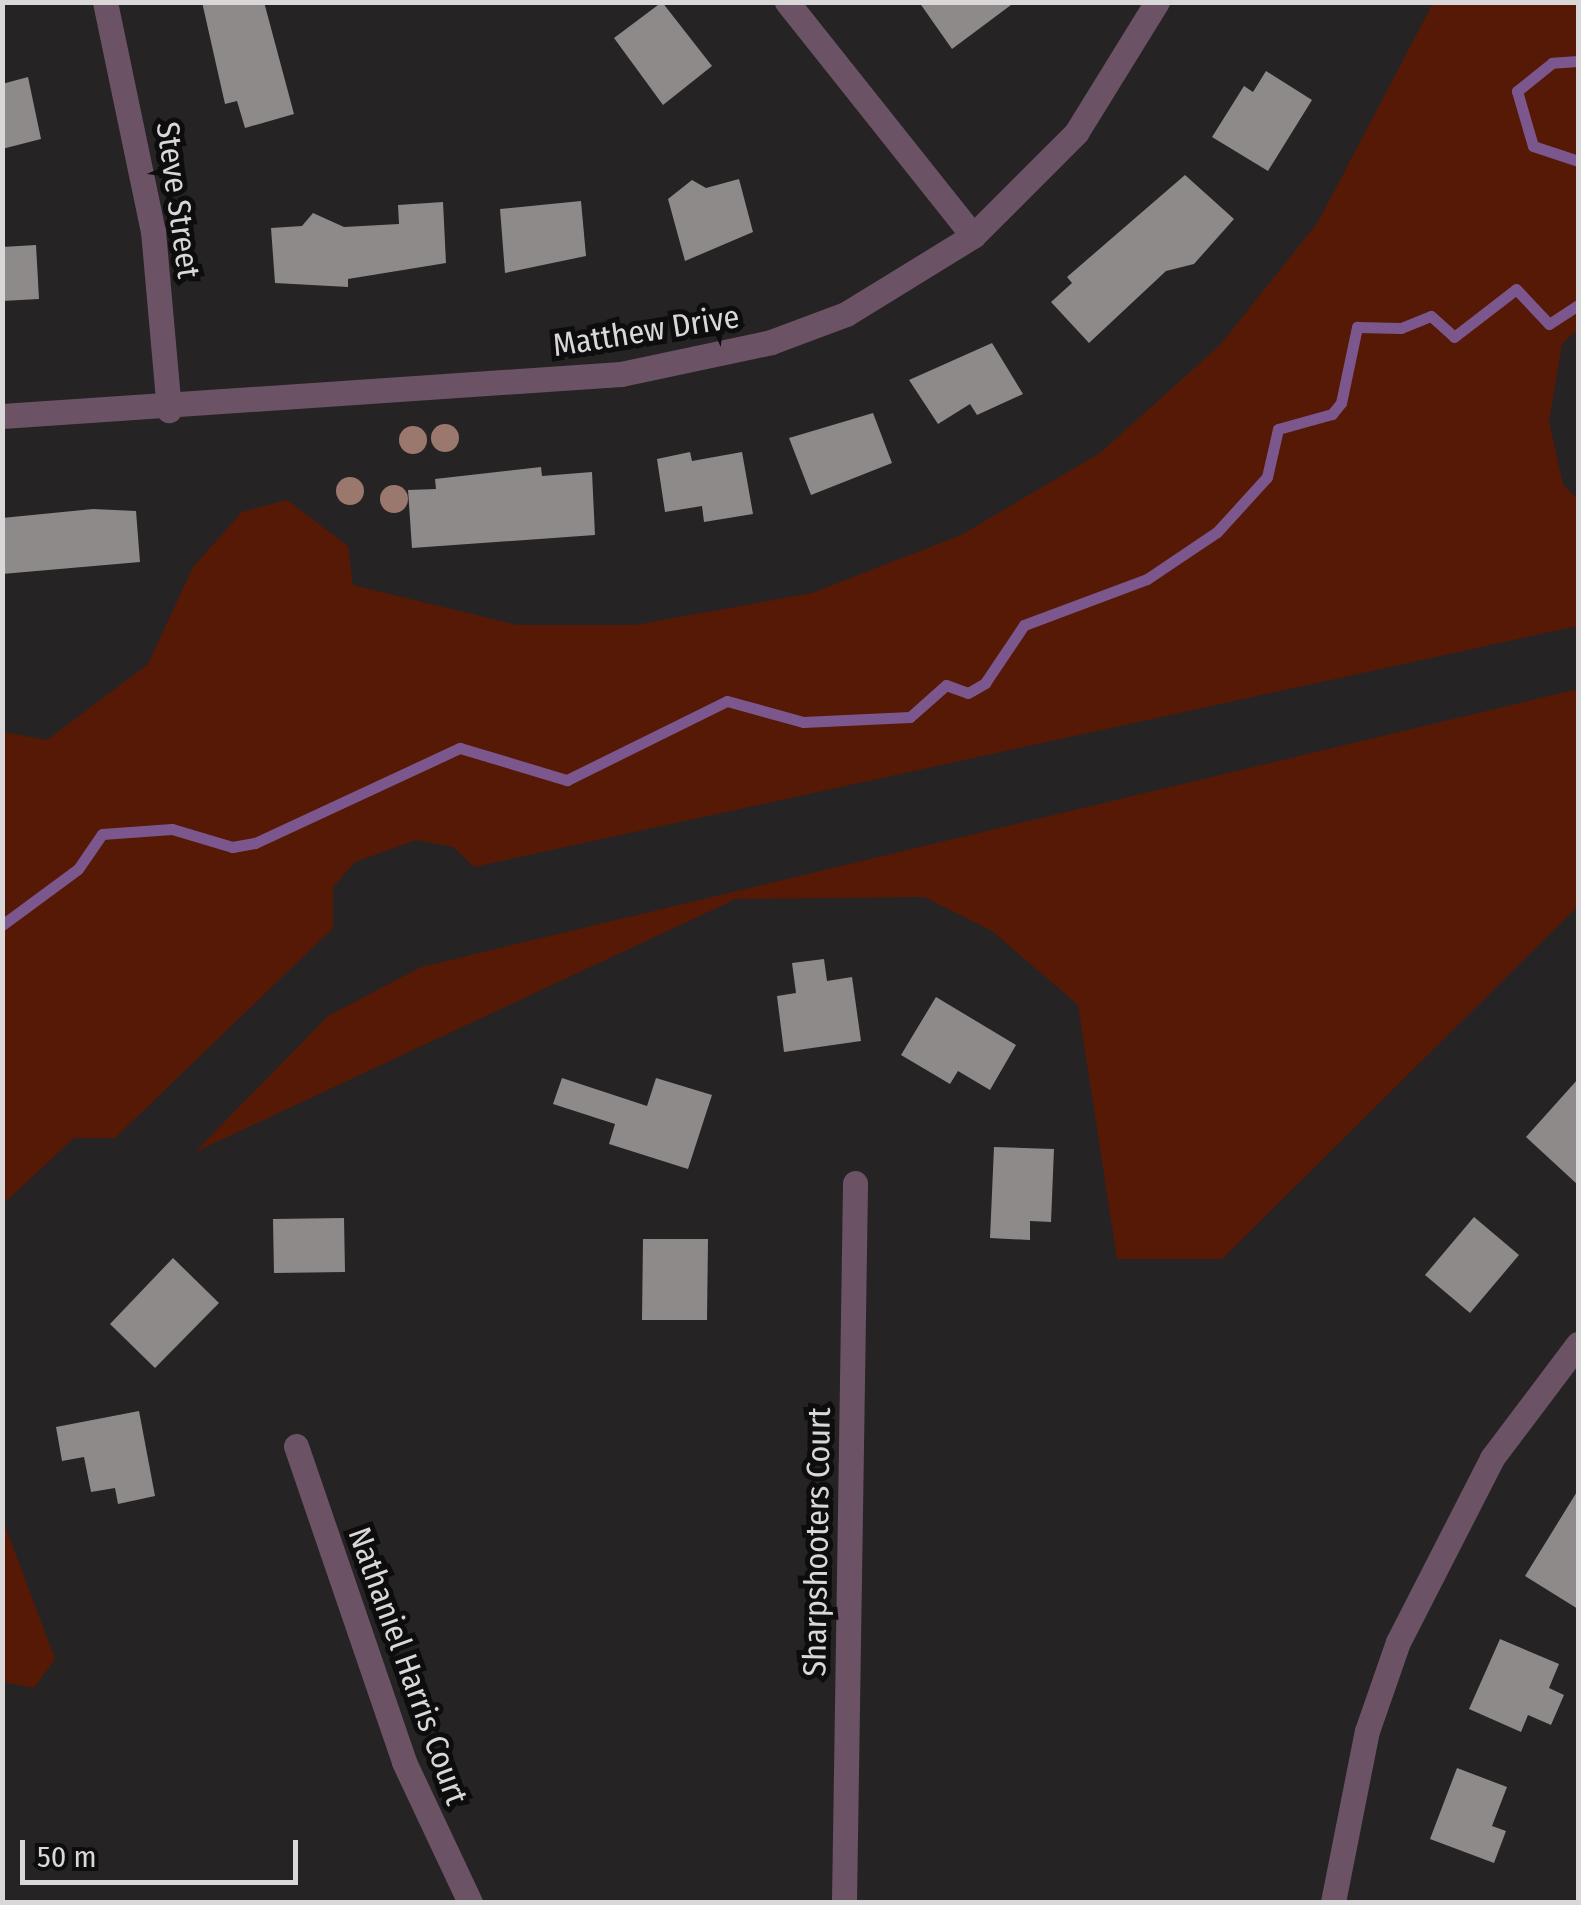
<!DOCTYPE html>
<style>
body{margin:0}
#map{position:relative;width:1581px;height:1905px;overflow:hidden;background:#262324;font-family:"Fira Sans Condensed",sans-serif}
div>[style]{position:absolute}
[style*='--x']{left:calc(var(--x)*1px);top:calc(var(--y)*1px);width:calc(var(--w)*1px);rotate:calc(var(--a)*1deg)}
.green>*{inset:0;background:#551905}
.stream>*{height:11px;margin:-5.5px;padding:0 5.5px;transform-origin:5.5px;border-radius:5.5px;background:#7c578e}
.building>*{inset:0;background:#8e8a8a}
.street>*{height:25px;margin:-12.5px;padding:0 12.5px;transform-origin:12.5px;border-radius:12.5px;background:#6b5365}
.trees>*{width:28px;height:28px;margin:-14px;border-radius:50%;background:#9b786e}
span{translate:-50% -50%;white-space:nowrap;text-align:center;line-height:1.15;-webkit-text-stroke:10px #0e0d0d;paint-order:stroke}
.street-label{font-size:32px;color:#d9d7d8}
.frame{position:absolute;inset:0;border:5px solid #d9d7d8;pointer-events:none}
.scale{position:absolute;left:20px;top:1840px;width:278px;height:45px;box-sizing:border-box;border:5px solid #d9d7d8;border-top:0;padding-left:12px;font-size:30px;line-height:35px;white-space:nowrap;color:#d9d7d8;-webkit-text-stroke:8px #0e0d0d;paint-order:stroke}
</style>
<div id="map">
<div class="green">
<i style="clip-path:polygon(1433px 3px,1578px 3px,1578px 329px,1562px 344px,1549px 422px,1563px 484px,1578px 500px,1578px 626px,474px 867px,453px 847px,416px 840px,355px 862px,333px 887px,333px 928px,115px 1138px,74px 1138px,3px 1204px,3px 732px,47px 740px,148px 664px,193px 567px,242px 512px,287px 500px,348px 546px,353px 585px,517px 625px,635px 625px,812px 593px,961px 535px,1100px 453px,1220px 345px,1318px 222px)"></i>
<i style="clip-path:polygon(1578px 689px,1578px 906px,1222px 1259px,1117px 1259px,1078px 1005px,992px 931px,924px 897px,736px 899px,195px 1152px,328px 1016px,421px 967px)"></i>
<i style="clip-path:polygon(3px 1520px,55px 1659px,34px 1688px,3px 1682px)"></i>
</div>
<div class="stream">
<i style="--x:1578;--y:61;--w:26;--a:176"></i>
<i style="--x:1552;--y:63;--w:45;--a:141.3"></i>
<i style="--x:1517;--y:91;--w:57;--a:73.8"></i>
<i style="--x:1533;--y:146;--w:47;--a:18.4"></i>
<i style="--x:2;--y:925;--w:94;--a:-36.4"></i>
<i style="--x:78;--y:869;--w:42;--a:-55.6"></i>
<i style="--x:102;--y:834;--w:70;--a:-4.1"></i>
<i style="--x:172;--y:829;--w:63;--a:16.7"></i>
<i style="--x:232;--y:847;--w:23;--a:-10"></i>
<i style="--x:255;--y:843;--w:226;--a:-24.9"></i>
<i style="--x:460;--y:748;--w:112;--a:16.7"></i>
<i style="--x:567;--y:780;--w:178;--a:-26.3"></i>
<i style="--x:727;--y:701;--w:79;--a:15.4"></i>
<i style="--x:803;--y:722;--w:107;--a:-2.7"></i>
<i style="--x:910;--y:717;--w:48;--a:-41.6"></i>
<i style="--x:946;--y:685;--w:23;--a:20"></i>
<i style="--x:968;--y:693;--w:20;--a:-30"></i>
<i style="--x:985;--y:683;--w:70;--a:-56.1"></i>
<i style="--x:1024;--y:625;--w:131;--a:-20.5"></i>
<i style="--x:1147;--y:579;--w:84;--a:-33.9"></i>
<i style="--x:1217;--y:532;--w:74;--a:-47.7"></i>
<i style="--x:1267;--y:477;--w:49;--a:-77.1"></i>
<i style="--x:1278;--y:429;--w:56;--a:-15.5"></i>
<i style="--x:1332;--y:414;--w:14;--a:-51"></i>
<i style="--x:1341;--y:403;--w:78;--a:-78.1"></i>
<i style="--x:1357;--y:327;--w:44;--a:1.3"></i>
<i style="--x:1401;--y:328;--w:32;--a:-22"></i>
<i style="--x:1431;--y:316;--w:31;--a:42"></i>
<i style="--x:1454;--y:337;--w:78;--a:-37.7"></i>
<i style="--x:1516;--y:289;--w:48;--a:46.7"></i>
<i style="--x:1549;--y:324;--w:35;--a:-33"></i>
</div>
<div class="building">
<i style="clip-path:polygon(202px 2px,264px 2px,294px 114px,245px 128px,237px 101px,225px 104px)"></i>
<i style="clip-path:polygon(662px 2px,712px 66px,663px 105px,614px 38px)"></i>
<i style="clip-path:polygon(919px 2px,1015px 2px,952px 49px)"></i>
<i style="clip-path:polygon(1266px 71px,1312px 100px,1268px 171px,1212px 137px,1244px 86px,1253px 92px)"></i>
<i style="clip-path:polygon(28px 77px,41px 139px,2px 149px,2px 84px)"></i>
<i style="clip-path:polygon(1185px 175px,1234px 219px,1194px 264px,1166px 271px,1089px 343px,1051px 302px,1072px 283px,1067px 277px)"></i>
<i style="clip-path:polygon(739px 179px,753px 232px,685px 261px,668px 199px,692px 180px,706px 188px)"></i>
<i style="clip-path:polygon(581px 201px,586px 256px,505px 273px,500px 209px)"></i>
<i style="clip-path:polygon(443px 202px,446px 263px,348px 279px,348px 287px,275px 283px,271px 228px,302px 226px,313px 213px,344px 227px,399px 224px,398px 205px)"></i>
<i style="clip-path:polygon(36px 245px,39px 299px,2px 301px,2px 247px)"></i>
<i style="clip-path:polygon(992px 343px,1023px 394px,977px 415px,970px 404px,938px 424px,909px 380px)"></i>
<i style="clip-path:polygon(873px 413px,892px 463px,811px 495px,789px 438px)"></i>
<i style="clip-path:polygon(690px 452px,692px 461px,742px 452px,753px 514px,704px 522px,702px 506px,665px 512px,657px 459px)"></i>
<i style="clip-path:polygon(541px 467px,542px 476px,592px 472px,595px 535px,412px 548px,408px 490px,436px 489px,435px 479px)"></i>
<i style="clip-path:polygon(93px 509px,136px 511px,140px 562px,2px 574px,2px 518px)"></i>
<i style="clip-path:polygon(824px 959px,827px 981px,852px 977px,861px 1041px,784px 1052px,777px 996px,796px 993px,792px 963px)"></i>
<i style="clip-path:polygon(936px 997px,1016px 1045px,990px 1090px,958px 1071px,950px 1084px,901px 1055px)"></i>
<i style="clip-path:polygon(562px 1078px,647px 1106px,656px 1078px,712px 1095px,688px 1169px,609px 1144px,615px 1124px,553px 1104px)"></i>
<i style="clip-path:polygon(1578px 1079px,1578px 1185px,1526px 1137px)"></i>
<i style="clip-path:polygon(994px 1147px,1054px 1149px,1051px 1222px,1030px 1221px,1030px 1240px,990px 1238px)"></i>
<i style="clip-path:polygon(1474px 1217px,1519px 1255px,1470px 1313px,1425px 1275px)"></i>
<i style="clip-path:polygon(344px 1218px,345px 1272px,274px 1273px,273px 1219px)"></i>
<i style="clip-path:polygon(643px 1239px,708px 1239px,707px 1320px,642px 1320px)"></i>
<i style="clip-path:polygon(173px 1258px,219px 1303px,155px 1368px,110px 1324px)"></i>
<i style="clip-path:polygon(139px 1411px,155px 1496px,118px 1504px,115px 1488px,91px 1492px,84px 1457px,62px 1461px,56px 1427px)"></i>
<i style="clip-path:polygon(1578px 1490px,1578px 1609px,1525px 1576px)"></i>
<i style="clip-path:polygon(1500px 1639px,1559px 1664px,1549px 1688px,1564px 1695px,1551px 1725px,1528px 1715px,1521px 1732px,1469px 1709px)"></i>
<i style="clip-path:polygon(1457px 1768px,1507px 1787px,1492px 1826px,1506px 1831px,1494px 1863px,1430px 1839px)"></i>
</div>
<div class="street">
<i style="--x:105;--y:2;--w:234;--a:78.2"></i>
<i style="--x:153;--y:231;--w:180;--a:84.9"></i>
<i style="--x:787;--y:2;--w:299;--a:51.5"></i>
<i style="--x:2;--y:416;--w:620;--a:-3.88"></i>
<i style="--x:621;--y:374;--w:153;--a:-12"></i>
<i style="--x:771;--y:342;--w:80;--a:-20.5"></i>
<i style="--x:846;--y:314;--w:149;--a:-31.6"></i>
<i style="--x:973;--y:236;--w:146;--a:-45"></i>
<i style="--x:1076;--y:133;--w:154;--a:-58.3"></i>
<i style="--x:296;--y:1446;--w:334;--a:71.1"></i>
<i style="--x:404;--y:1762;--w:155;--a:64.8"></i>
<i style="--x:844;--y:1902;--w:719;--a:-89.12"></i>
<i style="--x:1333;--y:1902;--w:174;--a:-78.8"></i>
<i style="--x:1367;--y:1731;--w:94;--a:-70.8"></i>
<i style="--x:1398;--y:1642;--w:207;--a:-62.9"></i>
<i style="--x:1492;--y:1458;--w:143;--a:-53"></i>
</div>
<div class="trees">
<i style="left:445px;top:438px"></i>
<i style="left:413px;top:440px"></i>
<i style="left:350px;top:491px"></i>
<i style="left:394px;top:499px"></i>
</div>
<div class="street-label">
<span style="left:178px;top:200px;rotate:82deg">Steve Street</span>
<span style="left:646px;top:331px;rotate:-9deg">Matthew Drive</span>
<span style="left:817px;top:1542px;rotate:-89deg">Sharpshooters Court</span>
<span style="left:408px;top:1666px;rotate:70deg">Nathaniel Harris Court</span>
</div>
<div class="frame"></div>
<div class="scale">50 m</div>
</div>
